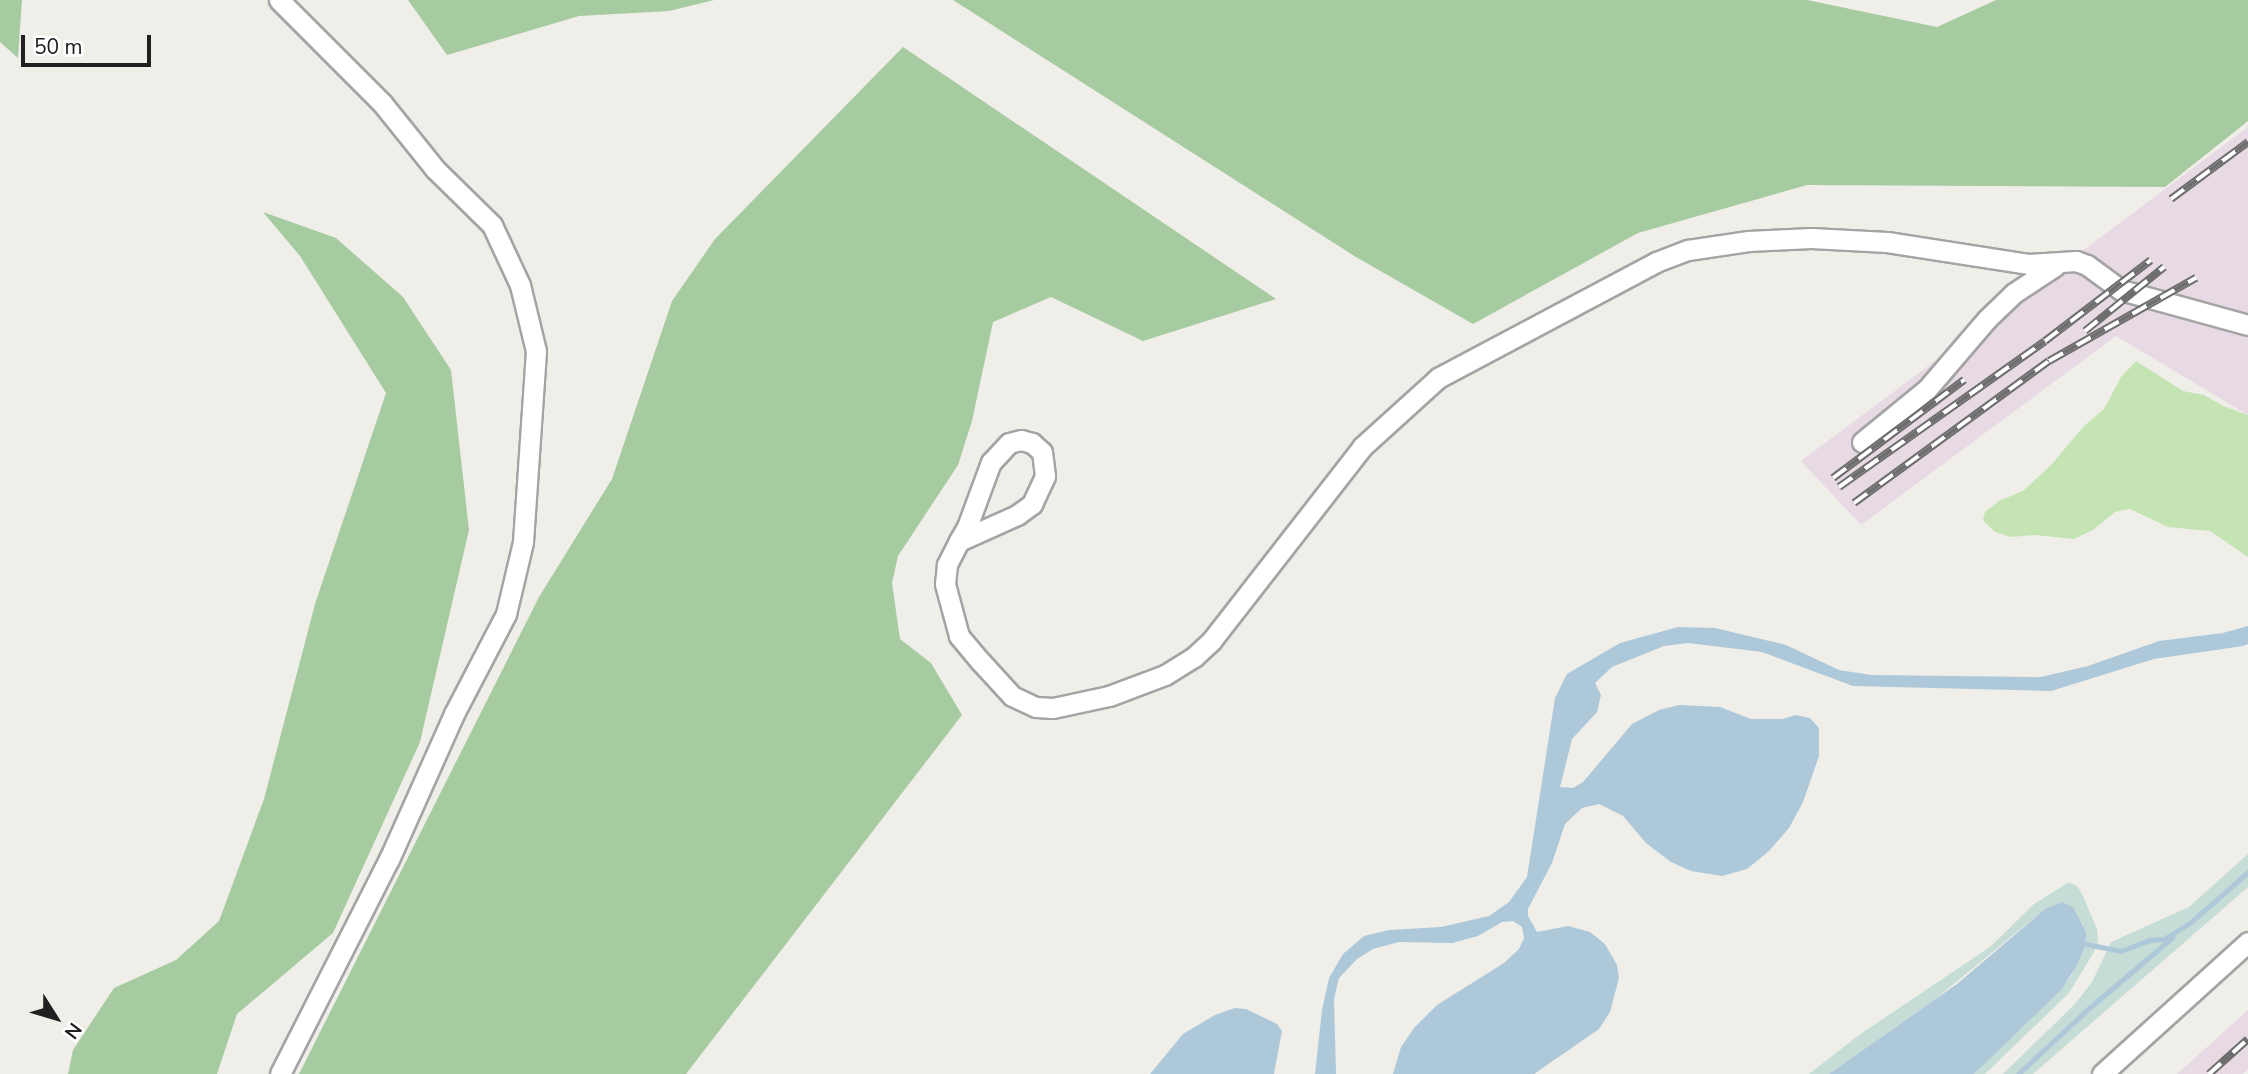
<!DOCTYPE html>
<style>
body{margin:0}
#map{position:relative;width:2248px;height:1074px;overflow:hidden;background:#f0eee8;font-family:"Nunito Sans",sans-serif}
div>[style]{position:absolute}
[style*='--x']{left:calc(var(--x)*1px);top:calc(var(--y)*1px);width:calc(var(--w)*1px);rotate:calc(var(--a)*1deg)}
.industrial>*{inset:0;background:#e8dae4}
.grass>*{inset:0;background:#c4e5b3}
.forest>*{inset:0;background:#a7cba1}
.wetland>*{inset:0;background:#c6dcd6}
.water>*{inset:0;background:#adc8d9}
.stream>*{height:5px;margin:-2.5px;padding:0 2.5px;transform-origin:2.5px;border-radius:2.5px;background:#adc8d9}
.roads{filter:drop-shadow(2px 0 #a4a4a4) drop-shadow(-2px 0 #a4a4a4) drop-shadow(0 2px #a4a4a4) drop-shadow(0 -2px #a4a4a4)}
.minor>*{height:19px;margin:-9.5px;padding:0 9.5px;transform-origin:9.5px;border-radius:9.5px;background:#fff}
.rail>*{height:8px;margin-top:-4px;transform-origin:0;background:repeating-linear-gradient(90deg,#fff 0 16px,#6e6e6e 0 32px);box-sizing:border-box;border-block:2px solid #6e6e6e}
span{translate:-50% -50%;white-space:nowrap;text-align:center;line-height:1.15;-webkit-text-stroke:5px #fff;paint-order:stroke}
.north{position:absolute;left:21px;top:983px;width:70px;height:70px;-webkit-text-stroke:5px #fff;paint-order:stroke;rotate:127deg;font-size:19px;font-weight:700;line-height:28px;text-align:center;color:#202020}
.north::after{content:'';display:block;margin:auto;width:24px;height:32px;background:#202020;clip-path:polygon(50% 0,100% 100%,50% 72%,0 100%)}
.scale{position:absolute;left:21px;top:35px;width:130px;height:32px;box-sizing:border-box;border:4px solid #202020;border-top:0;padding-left:9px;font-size:21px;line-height:24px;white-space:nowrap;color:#202020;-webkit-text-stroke:5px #fff;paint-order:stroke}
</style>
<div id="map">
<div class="industrial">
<i style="clip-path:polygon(2248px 127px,2248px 415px,2116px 336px,1861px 525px,1801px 461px)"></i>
<i style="clip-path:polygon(2248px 1010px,2248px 1069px,2243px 1074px,2177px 1074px)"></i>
</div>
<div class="grass">
<i style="clip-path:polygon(2136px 361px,2183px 391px,2204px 395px,2223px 406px,2248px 415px,2248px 557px,2210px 531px,2168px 527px,2130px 509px,2115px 512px,2093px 530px,2074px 539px,2035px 535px,2011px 537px,1995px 532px,1983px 520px,1985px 512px,1999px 501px,2023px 491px,2051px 465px,2084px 426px,2104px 409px,2121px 377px)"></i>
</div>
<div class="forest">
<i style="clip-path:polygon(0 0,22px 0,18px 58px,0 42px)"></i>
<i style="clip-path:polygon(408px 0,714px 0,669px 11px,579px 16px,447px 55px)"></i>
<i style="clip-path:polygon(953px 0,1807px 0,1937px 27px,1996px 0,2248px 0,2248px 121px,2165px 187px,1807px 185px,1638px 233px,1473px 324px,1356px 257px)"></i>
<i style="clip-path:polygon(903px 47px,1276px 299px,1143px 341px,1051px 297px,993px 322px,972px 421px,958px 465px,898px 556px,892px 583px,900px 639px,931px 663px,962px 715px,686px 1074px,299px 1074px,539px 597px,612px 479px,672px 301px,715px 239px)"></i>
<i style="clip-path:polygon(263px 212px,336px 238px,403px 297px,451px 370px,469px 530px,420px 742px,333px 933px,237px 1014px,217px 1074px,68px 1074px,73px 1050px,114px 988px,176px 960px,219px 921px,264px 799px,315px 604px,386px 393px,300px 256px)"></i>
</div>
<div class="wetland">
<i style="clip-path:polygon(2248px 854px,2248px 887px,2033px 1074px,2003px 1074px,2074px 1005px,2092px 982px,2111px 942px,2189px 907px)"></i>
<i style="clip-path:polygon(2069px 882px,2077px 886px,2083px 896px,2097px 929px,2098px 941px,2094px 952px,2069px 993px,1985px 1074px,1974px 1074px,2070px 978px,2085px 947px,2083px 924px,2045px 909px,1933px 1001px,1829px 1074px,1809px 1074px,1859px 1035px,1990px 947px,2034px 904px)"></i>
</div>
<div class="water">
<i style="clip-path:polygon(2248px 626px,2248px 644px,2243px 646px,2154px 659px,2051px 691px,1853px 686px,1762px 652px,1688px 643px,1664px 646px,1612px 667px,1595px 683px,1601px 695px,1597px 712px,1572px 739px,1560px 787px,1573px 788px,1583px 782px,1632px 724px,1659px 710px,1679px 705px,1720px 707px,1751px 719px,1782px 719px,1796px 715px,1810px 718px,1819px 728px,1819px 756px,1803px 802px,1789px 828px,1769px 851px,1747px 869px,1722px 876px,1691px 871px,1671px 862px,1646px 843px,1623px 816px,1599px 804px,1582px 808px,1565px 824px,1552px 863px,1528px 909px,1528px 916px,1537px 932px,1568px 926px,1590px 932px,1605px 944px,1617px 965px,1619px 978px,1610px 1012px,1599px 1029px,1534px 1074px,1393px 1074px,1401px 1047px,1414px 1028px,1437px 1005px,1504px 963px,1519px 949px,1524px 938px,1522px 927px,1513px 921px,1502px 922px,1478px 936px,1452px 943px,1399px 942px,1373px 949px,1357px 959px,1339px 978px,1334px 999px,1336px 1074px,1315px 1074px,1322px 1010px,1329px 978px,1343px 954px,1364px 936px,1389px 930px,1441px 927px,1489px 916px,1509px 902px,1527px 877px,1555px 698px,1567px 674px,1620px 643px,1678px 627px,1715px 628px,1786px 645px,1839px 670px,1871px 675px,2041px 677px,2088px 666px,2159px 641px,2223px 633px)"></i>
<i style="clip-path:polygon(2062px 902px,2073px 907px,2086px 932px,2085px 947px,2076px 967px,2061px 990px,1974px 1074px,1829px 1074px,1957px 984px,2045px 909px)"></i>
<i style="clip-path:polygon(1235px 1008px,1246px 1009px,1277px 1024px,1282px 1031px,1274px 1074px,1150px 1074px,1183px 1034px,1215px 1015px)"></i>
</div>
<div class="stream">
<i style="--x:2081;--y:943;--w:41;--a:11.3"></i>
<i style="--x:2121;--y:951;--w:31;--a:-21"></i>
<i style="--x:2150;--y:940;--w:14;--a:-4"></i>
<i style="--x:2164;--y:939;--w:32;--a:-32"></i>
<i style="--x:2191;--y:922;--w:76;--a:-41.3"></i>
<i style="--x:2018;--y:1074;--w:96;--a:-42.9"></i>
<i style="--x:2088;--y:1009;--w:111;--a:-40.3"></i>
</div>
<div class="roads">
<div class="minor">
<i style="--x:279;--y:0;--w:146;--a:45"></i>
<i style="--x:382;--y:103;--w:85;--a:51.2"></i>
<i style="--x:435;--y:169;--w:80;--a:44.5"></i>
<i style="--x:492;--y:225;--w:66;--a:65"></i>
<i style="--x:520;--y:285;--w:68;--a:76.4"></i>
<i style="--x:536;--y:351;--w:191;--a:93.9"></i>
<i style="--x:523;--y:542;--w:74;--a:103.3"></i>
<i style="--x:506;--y:614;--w:113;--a:117.5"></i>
<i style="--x:454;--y:714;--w:159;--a:114.1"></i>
<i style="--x:389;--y:859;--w:241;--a:116.9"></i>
<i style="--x:1862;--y:442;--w:84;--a:-39.2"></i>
<i style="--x:1927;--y:389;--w:92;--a:-49.4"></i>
<i style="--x:1987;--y:319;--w:37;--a:-44"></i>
<i style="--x:2014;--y:293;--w:49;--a:-33.4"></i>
<i style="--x:959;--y:541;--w:64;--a:-24.1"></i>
<i style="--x:1017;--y:515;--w:19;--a:-36"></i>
<i style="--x:1032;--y:504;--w:31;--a:-65"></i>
<i style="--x:1045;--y:476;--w:24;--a:-97"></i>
<i style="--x:1042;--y:452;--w:13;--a:-138"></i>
<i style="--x:1032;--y:443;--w:11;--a:-165"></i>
<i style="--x:1021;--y:440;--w:12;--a:166"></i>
<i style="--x:1009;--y:443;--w:26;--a:133"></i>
<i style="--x:991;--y:462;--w:69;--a:110.3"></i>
<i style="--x:967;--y:527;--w:16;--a:120"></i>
<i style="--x:959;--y:541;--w:27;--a:117"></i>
<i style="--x:947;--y:565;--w:19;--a:96"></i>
<i style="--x:945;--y:584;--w:54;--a:74.9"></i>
<i style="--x:959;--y:636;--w:34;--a:50"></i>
<i style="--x:981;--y:662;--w:46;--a:47.6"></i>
<i style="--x:1012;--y:696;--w:26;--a:25"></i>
<i style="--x:1036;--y:707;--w:17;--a:3"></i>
<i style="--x:1053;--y:708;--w:57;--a:-12.1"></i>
<i style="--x:1109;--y:696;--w:60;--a:-20.6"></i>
<i style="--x:1165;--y:675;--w:34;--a:-32"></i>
<i style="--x:1194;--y:657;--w:25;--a:-43"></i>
<i style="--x:1212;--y:640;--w:244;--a:-52.1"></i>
<i style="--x:1362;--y:447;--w:103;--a:-42.2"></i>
<i style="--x:1438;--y:378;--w:247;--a:-28"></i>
<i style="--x:1656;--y:262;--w:34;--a:-21"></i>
<i style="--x:1688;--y:250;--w:61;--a:-8.5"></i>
<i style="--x:1748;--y:241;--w:63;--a:-2.7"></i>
<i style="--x:1811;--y:238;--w:76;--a:3"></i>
<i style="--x:1887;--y:242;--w:144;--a:8.8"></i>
<i style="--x:2029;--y:264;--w:47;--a:-3.7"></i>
<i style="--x:2076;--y:261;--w:12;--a:20"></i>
<i style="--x:2087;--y:265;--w:42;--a:36.3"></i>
<i style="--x:2121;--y:290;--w:132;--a:15.4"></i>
<i style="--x:2102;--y:1074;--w:197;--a:-42.1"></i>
</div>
</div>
<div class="rail">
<i style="--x:2171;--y:199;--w:96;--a:-36.5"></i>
<i style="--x:2085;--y:331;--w:102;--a:-39"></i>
<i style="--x:1833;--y:478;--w:164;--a:-36.8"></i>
<i style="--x:1839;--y:487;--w:252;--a:-35.3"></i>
<i style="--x:2045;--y:341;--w:133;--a:-37.4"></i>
<i style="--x:1854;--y:503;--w:241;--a:-36.1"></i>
<i style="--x:2049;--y:361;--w:169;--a:-29.5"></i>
<i style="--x:2209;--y:1074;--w:52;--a:-41.9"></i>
</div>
<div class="north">N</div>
<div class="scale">50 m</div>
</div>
